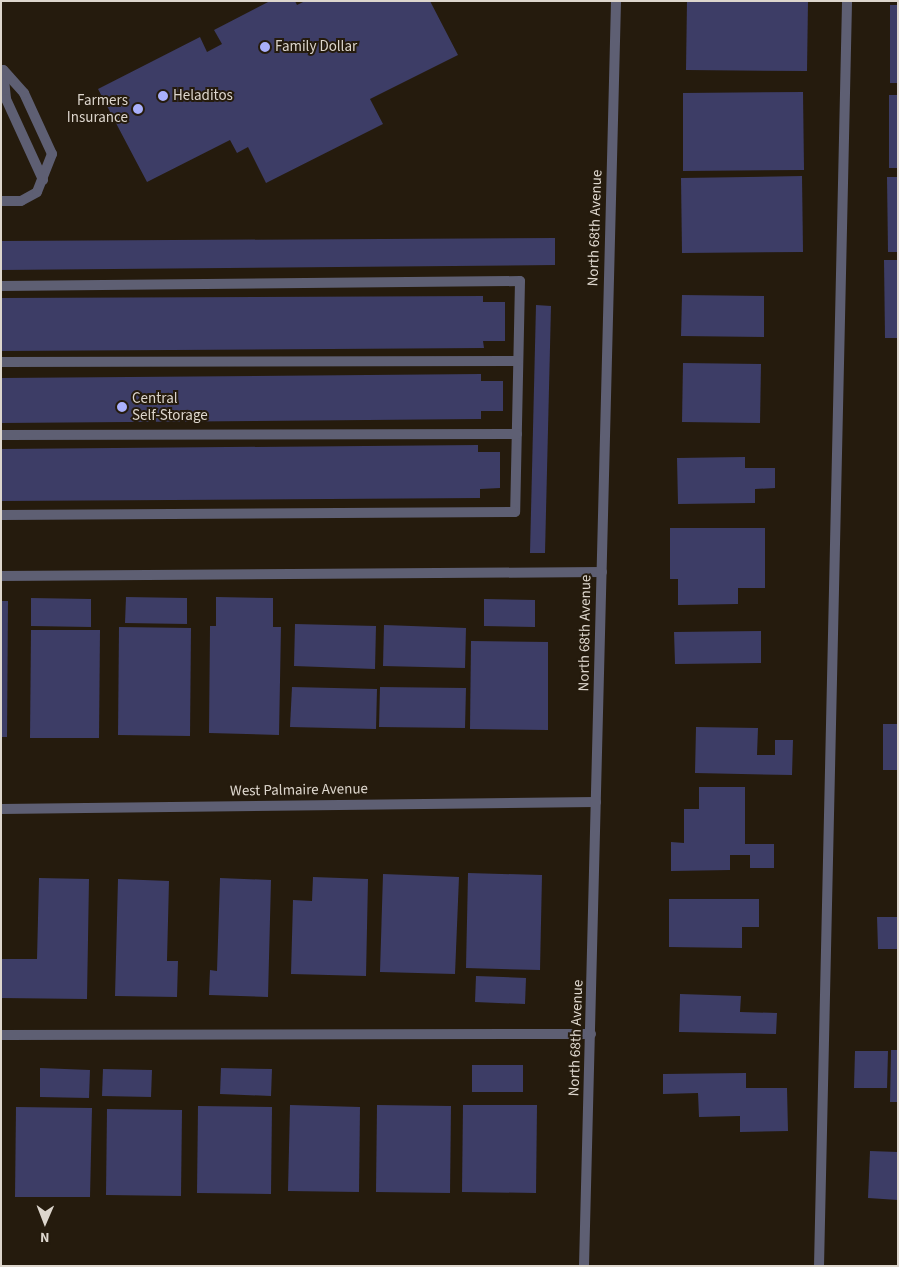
<!DOCTYPE html>
<style>
body{margin:0}
#map{position:relative;width:899px;height:1267px;overflow:hidden;background:#251b0d;font-family:"Source Sans 3",sans-serif}
div>[style]{position:absolute}
[style*='--x']{left:calc(var(--x)*1px);top:calc(var(--y)*1px);width:calc(var(--w)*1px);rotate:calc(var(--a)*1deg)}
.building>*{inset:0;background:#3d3d66}
.service>*{height:10px;margin:-5px;padding:0 5px;transform-origin:5px;border-radius:5px;background:#5e5f73}
.minor>*{height:10px;margin:-5px;padding:0 5px;transform-origin:5px;border-radius:5px;background:#5e5f73}
.dots>*{width:14px;height:14px;translate:-50% -50%;box-sizing:border-box;border:2px solid #251b0d;border-radius:50%}
span{translate:-50% -50%;white-space:nowrap;text-align:center;line-height:1.15;-webkit-text-stroke:4px #251b0d;paint-order:stroke}
.poi-label{font-size:15px;color:#ddd6cd}
.left{translate:0 -50%;text-align:left}
.right{translate:-100% -50%;text-align:right}
.street-label{font-size:15px;color:#ddd6cd}
.frame{position:absolute;inset:0;border:2px solid #ddd6cd;pointer-events:none}
.north{position:absolute;left:20px;top:1197px;width:50px;height:50px;-webkit-text-stroke:4px #251b0d;paint-order:stroke;rotate:181deg;font-size:14px;font-weight:700;line-height:20px;text-align:center;color:#ddd6cd}
.north::after{content:'';display:block;margin:auto;width:18px;height:22px;background:#ddd6cd;clip-path:polygon(50% 0,100% 100%,50% 72%,0 100%)}
</style>
<div id="map">
<div class="building">
<i style="clip-path:polygon(270px 1px,295px 1px,297px 5px,305px 1px,430px 1px,458px 55px,370px 99px,383px 124px,266px 183px,248px 147px,237px 153px,230px 140px,147px 182px,98px 89px,200px 37px,207px 52px,222px 44px,214px 30px)"></i>
<i style="clip-path:polygon(687px 1px,808px 1px,807px 71px,686px 70px)"></i>
<i style="clip-path:polygon(890px 5px,898px 5px,898px 83px,890px 83px)"></i>
<i style="clip-path:polygon(803px 92px,804px 170px,683px 171px,683px 93px)"></i>
<i style="clip-path:polygon(889px 95px,898px 95px,898px 168px,889px 168px)"></i>
<i style="clip-path:polygon(802px 176px,803px 252px,682px 253px,681px 178px)"></i>
<i style="clip-path:polygon(887px 177px,898px 177px,898px 252px,888px 252px)"></i>
<i style="clip-path:polygon(555px 238px,555px 265px,1px 270px,1px 241px)"></i>
<i style="clip-path:polygon(884px 260px,898px 260px,898px 338px,885px 338px)"></i>
<i style="clip-path:polygon(682px 295px,764px 296px,764px 337px,681px 336px)"></i>
<i style="clip-path:polygon(483px 296px,483px 302px,505px 302px,505px 341px,483px 341px,484px 348px,1px 351px,1px 298px)"></i>
<i style="clip-path:polygon(536px 305px,551px 306px,545px 553px,530px 553px)"></i>
<i style="clip-path:polygon(683px 363px,761px 364px,760px 423px,682px 422px)"></i>
<i style="clip-path:polygon(481px 374px,481px 381px,503px 381px,503px 411px,481px 411px,481px 419px,1px 423px,1px 378px)"></i>
<i style="clip-path:polygon(478px 445px,478px 452px,500px 452px,500px 488px,480px 489px,480px 498px,1px 501px,1px 449px)"></i>
<i style="clip-path:polygon(745px 457px,745px 468px,775px 468px,775px 488px,755px 489px,755px 503px,678px 504px,677px 458px)"></i>
<i style="clip-path:polygon(670px 528px,765px 528px,765px 588px,738px 588px,738px 604px,678px 605px,678px 579px,670px 579px)"></i>
<i style="clip-path:polygon(126px 597px,187px 598px,187px 624px,125px 623px)"></i>
<i style="clip-path:polygon(216px 597px,273px 598px,273px 627px,281px 627px,279px 735px,209px 733px,210px 626px,216px 626px)"></i>
<i style="clip-path:polygon(31px 598px,91px 599px,91px 627px,31px 626px)"></i>
<i style="clip-path:polygon(484px 599px,535px 600px,535px 627px,484px 626px)"></i>
<i style="clip-path:polygon(1px 601px,8px 601px,7px 737px,1px 737px)"></i>
<i style="clip-path:polygon(295px 624px,376px 626px,375px 669px,294px 666px)"></i>
<i style="clip-path:polygon(384px 625px,466px 628px,465px 668px,383px 666px)"></i>
<i style="clip-path:polygon(119px 627px,191px 628px,190px 736px,118px 735px)"></i>
<i style="clip-path:polygon(31px 630px,100px 630px,99px 738px,30px 738px)"></i>
<i style="clip-path:polygon(761px 631px,761px 663px,675px 664px,674px 632px)"></i>
<i style="clip-path:polygon(471px 641px,548px 642px,548px 730px,470px 729px)"></i>
<i style="clip-path:polygon(292px 687px,377px 689px,376px 729px,290px 727px)"></i>
<i style="clip-path:polygon(380px 687px,466px 688px,465px 728px,379px 727px)"></i>
<i style="clip-path:polygon(883px 724px,898px 724px,898px 770px,883px 770px)"></i>
<i style="clip-path:polygon(696px 727px,758px 728px,757px 755px,775px 755px,775px 740px,793px 740px,792px 775px,695px 773px)"></i>
<i style="clip-path:polygon(699px 787px,745px 787px,745px 844px,774px 844px,774px 868px,750px 868px,750px 855px,730px 855px,730px 870px,671px 871px,671px 842px,684px 843px,684px 809px,699px 809px)"></i>
<i style="clip-path:polygon(468px 873px,542px 875px,540px 970px,466px 968px)"></i>
<i style="clip-path:polygon(383px 874px,459px 877px,455px 974px,380px 972px)"></i>
<i style="clip-path:polygon(313px 877px,368px 879px,366px 976px,291px 974px,293px 900px,312px 901px)"></i>
<i style="clip-path:polygon(39px 878px,89px 879px,87px 999px,1px 998px,1px 959px,37px 959px)"></i>
<i style="clip-path:polygon(220px 878px,271px 880px,268px 997px,209px 995px,210px 970px,217px 971px)"></i>
<i style="clip-path:polygon(118px 879px,169px 881px,167px 961px,178px 961px,177px 997px,115px 996px)"></i>
<i style="clip-path:polygon(669px 899px,759px 899px,759px 927px,742px 927px,742px 948px,669px 947px)"></i>
<i style="clip-path:polygon(877px 917px,898px 917px,898px 949px,878px 949px)"></i>
<i style="clip-path:polygon(476px 976px,526px 978px,525px 1004px,475px 1002px)"></i>
<i style="clip-path:polygon(680px 994px,741px 996px,740px 1012px,777px 1013px,776px 1034px,679px 1032px)"></i>
<i style="clip-path:polygon(891px 1050px,898px 1050px,898px 1102px,890px 1102px)"></i>
<i style="clip-path:polygon(855px 1051px,888px 1051px,887px 1088px,854px 1088px)"></i>
<i style="clip-path:polygon(472px 1065px,523px 1065px,523px 1092px,472px 1092px)"></i>
<i style="clip-path:polygon(40px 1068px,90px 1070px,89px 1098px,40px 1097px)"></i>
<i style="clip-path:polygon(221px 1068px,272px 1069px,271px 1096px,220px 1094px)"></i>
<i style="clip-path:polygon(103px 1069px,152px 1070px,151px 1097px,102px 1096px)"></i>
<i style="clip-path:polygon(746px 1073px,746px 1088px,787px 1088px,788px 1131px,740px 1132px,740px 1116px,699px 1117px,698px 1093px,663px 1094px,663px 1074px)"></i>
<i style="clip-path:polygon(290px 1105px,360px 1107px,359px 1192px,288px 1191px)"></i>
<i style="clip-path:polygon(377px 1105px,451px 1106px,450px 1193px,376px 1192px)"></i>
<i style="clip-path:polygon(463px 1105px,537px 1105px,536px 1193px,462px 1192px)"></i>
<i style="clip-path:polygon(198px 1106px,272px 1107px,271px 1194px,197px 1193px)"></i>
<i style="clip-path:polygon(16px 1107px,92px 1108px,90px 1197px,15px 1197px)"></i>
<i style="clip-path:polygon(107px 1109px,182px 1110px,181px 1196px,106px 1195px)"></i>
<i style="clip-path:polygon(870px 1151px,898px 1152px,898px 1200px,868px 1198px)"></i>
</div>
<div class="service">
<i style="--x:3;--y:70;--w:29;--a:84"></i>
<i style="--x:6;--y:99;--w:89;--a:65.4"></i>
<i style="--x:1;--y:201;--w:20;--a:0"></i>
<i style="--x:21;--y:201;--w:18;--a:-29"></i>
<i style="--x:37;--y:192;--w:41;--a:-68.5"></i>
<i style="--x:52;--y:154;--w:67;--a:-114.7"></i>
<i style="--x:24;--y:93;--w:31;--a:-132"></i>
<i style="--x:1;--y:286;--w:519;--a:-0.55"></i>
<i style="--x:520;--y:281;--w:231;--a:91.2"></i>
<i style="--x:515;--y:512;--w:514;--a:179.67"></i>
<i style="--x:1;--y:362;--w:517;--a:-0.11"></i>
<i style="--x:1;--y:435;--w:516;--a:-0.11"></i>
<i style="--x:1;--y:576;--w:601;--a:-0.38"></i>
<i style="--x:1;--y:1035;--w:590;--a:-0.1"></i>
<i style="--x:819;--y:1266;--w:1265;--a:-88.73"></i>
</div>
<div class="minor">
<i style="--x:1;--y:809;--w:595;--a:-0.67"></i>
<i style="--x:584;--y:1266;--w:1265;--a:-88.55"></i>
</div>
<div class="dots">
<i style="left:265px;top:47px;background:#aab0fb"></i>
<i style="left:163px;top:96px;background:#aab0fb"></i>
<i style="left:138px;top:109px;background:#aab0fb"></i>
<i style="left:122px;top:407px;background:#aab0fb"></i>
</div>
<div class="poi-label">
<span class="left" style="left:275px;top:47px">Family Dollar</span>
<span class="left" style="left:173px;top:96px">Heladitos</span>
<span class="right" style="left:128px;top:109px">Farmers<br>Insurance</span>
<span class="left" style="left:132px;top:407px">Central<br>Self-Storage</span>
</div>
<div class="street-label">
<span style="left:595px;top:228px;rotate:-88deg">North 68th Avenue</span>
<span style="left:585px;top:633px;rotate:-89deg">North 68th Avenue</span>
<span style="left:299px;top:790px;rotate:-1deg">West Palmaire Avenue</span>
<span style="left:576px;top:1038px;rotate:-88deg">North 68th Avenue</span>
</div>
<div class="frame"></div>
<div class="north">N</div>
</div>
